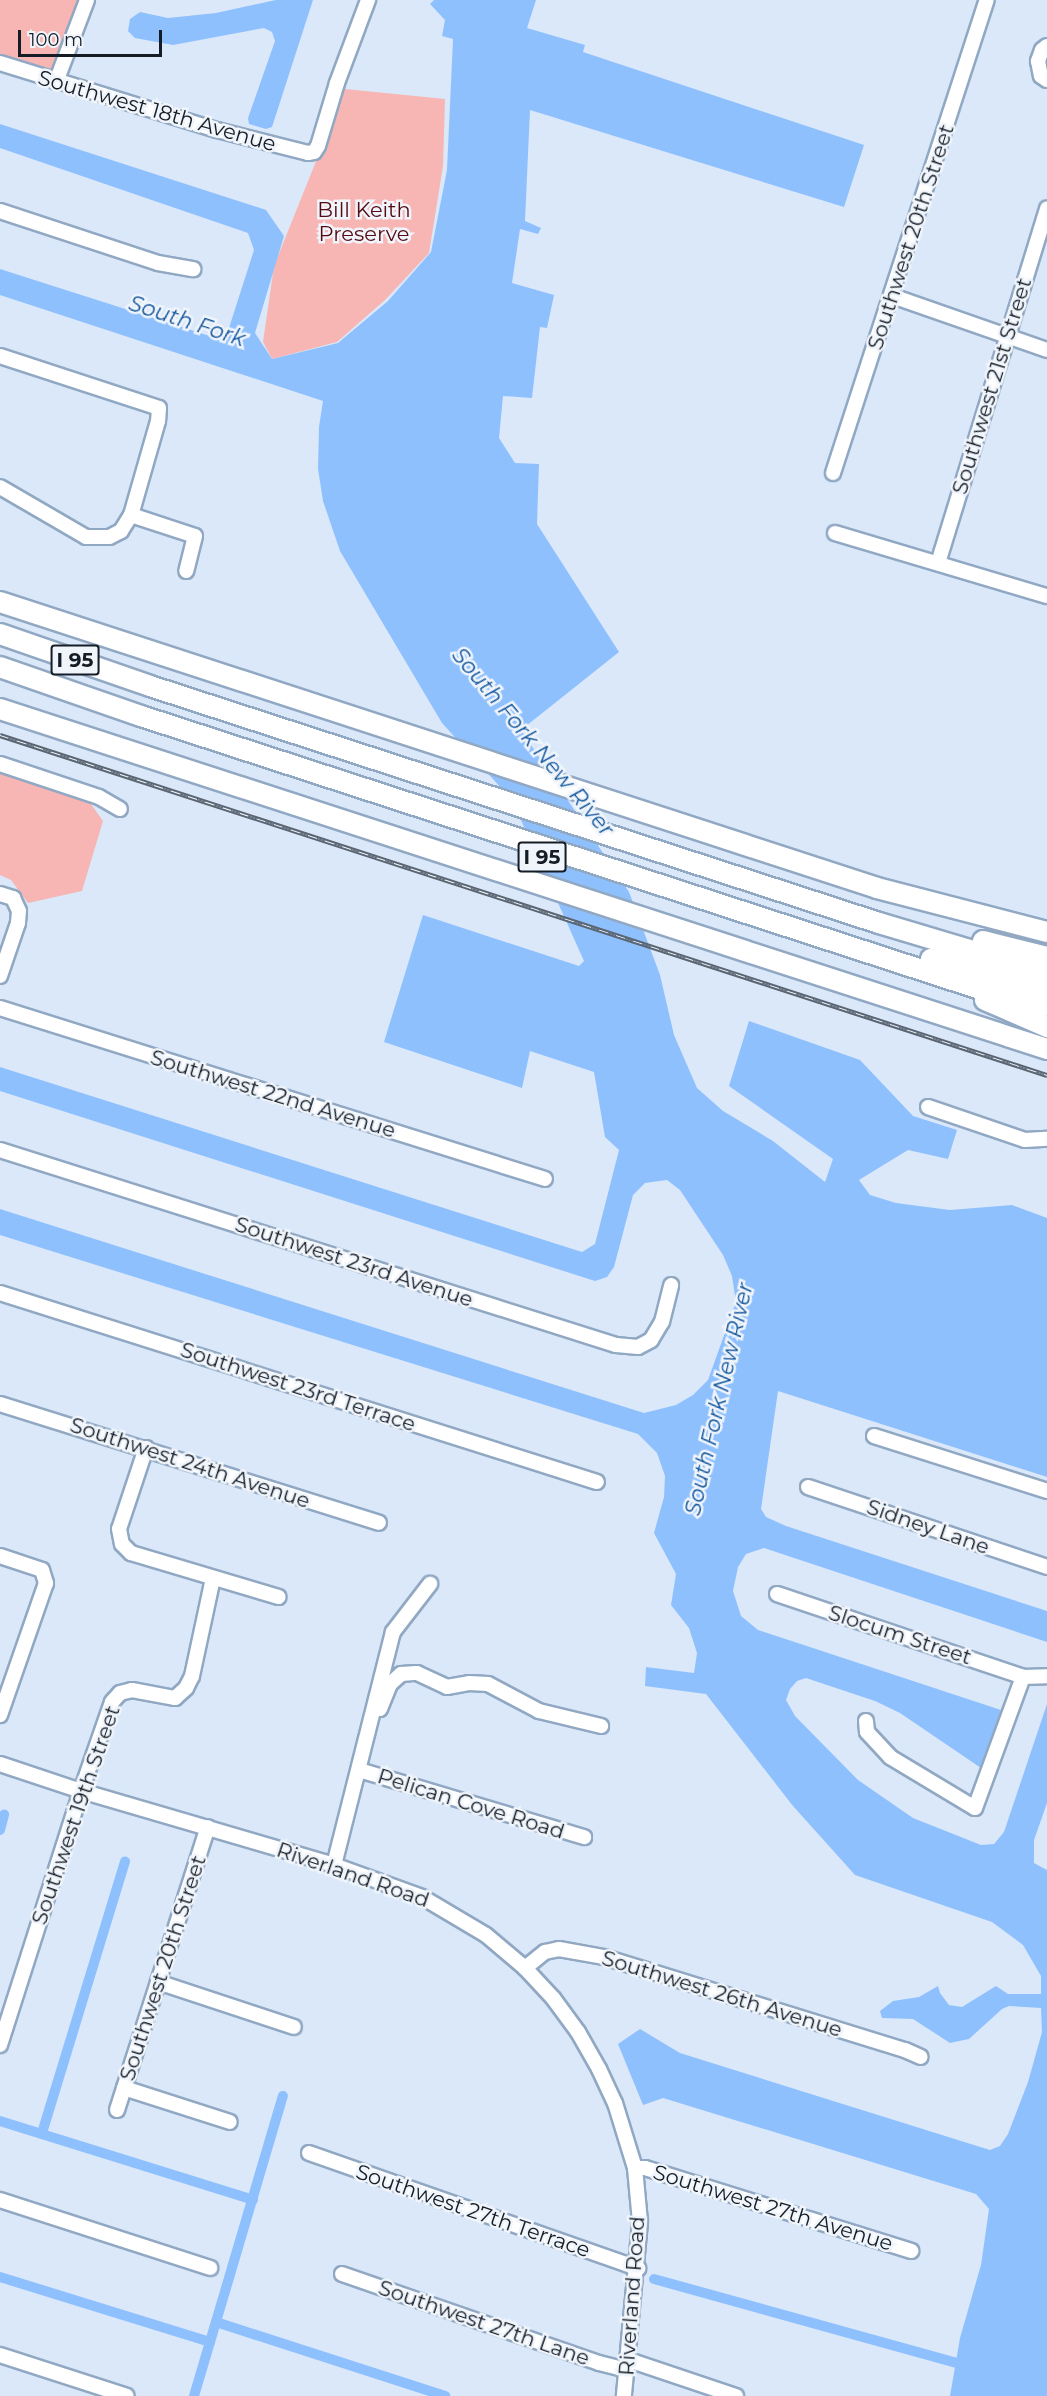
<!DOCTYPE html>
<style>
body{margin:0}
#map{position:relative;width:1047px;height:2396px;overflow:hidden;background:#dae8fa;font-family:Montserrat,sans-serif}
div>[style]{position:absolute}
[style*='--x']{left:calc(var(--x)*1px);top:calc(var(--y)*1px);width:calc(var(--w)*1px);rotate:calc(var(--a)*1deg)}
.green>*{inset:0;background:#f7b6b3}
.water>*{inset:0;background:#8fc0fe}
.canal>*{height:10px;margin:-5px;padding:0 5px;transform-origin:5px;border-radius:5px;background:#8fc0fe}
.roads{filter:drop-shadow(2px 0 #91a8c3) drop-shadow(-2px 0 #91a8c3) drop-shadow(0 2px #91a8c3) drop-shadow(0 -2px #91a8c3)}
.minor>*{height:14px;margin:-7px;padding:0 7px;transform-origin:7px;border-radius:7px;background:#fff}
.highway>*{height:20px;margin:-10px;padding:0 10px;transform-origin:10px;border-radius:10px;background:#fff}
.rail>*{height:5px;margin-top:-2.5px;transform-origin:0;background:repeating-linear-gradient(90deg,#f0f5fb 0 9px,#5b6572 0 18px);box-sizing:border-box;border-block:2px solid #5b6572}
span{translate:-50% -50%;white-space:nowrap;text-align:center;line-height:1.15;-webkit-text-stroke:5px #f0f5fb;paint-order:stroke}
.shield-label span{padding:2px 4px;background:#f0f5fb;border:2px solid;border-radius:4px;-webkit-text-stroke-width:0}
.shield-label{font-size:20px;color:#141c26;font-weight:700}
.street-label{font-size:21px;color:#141c26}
.park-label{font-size:21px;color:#560b13}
.water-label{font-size:22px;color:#14579e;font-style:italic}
.scale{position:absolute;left:18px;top:30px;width:144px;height:27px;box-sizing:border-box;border:3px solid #141c26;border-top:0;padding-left:8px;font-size:18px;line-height:21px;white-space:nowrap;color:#141c26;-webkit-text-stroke:4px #f0f5fb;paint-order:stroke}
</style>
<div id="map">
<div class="green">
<i style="clip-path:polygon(0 0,80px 0,54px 71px,0 55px)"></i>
<i style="clip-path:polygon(345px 89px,445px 99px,443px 166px,429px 253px,385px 300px,337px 342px,272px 359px,263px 342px,274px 266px)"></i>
<i style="clip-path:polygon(0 769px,86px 797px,103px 821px,82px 891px,28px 903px,11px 880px,0 875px)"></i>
</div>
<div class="water">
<i style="clip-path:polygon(276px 0,313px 0,272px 127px,266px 129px,249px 124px,248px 118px,275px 41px,272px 32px,264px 28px,173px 45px,135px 38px,128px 31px,130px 19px,140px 12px,168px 18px,216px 13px)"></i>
<i style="clip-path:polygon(434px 0,536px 0,527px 28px,585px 45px,583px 52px,864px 145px,844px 207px,530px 110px,525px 221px,541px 228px,538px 234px,520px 229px,512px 283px,554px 295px,547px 328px,540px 327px,532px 398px,503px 396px,499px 438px,515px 463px,539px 464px,537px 524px,619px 652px,521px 730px,629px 892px,660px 975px,674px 1035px,697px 1088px,723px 1111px,773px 1141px,825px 1182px,833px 1159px,729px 1086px,749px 1021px,860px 1060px,913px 1116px,957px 1130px,948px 1159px,908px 1150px,859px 1180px,870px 1195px,896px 1203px,950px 1210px,1012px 1205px,1047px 1218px,1047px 1477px,778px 1391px,761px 1509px,766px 1517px,786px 1526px,1047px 1611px,1047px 1642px,764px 1548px,746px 1554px,738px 1567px,733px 1591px,741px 1616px,758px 1630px,1001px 1710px,981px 1768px,900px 1713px,875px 1701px,806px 1678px,797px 1681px,790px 1689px,786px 1700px,795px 1716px,858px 1780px,913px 1818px,981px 1845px,994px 1844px,1004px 1832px,1047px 1704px,1047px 1803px,1034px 1840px,1034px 1863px,1047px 1870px,1047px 2396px,950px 2396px,960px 2338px,981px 2265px,989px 2209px,976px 2194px,663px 2098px,643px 2105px,618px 2044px,640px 2029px,680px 2053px,990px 2150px,1000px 2146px,1008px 2134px,1028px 2082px,1042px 2032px,1041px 2008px,1009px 2006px,1002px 2009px,969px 2039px,950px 2043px,913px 2019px,882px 2018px,880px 2011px,893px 2001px,919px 1997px,938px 1986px,940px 1993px,949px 2005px,962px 2007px,996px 1986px,1008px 1994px,1041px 1994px,1041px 1976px,1023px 1945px,992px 1922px,855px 1875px,793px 1806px,706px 1694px,645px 1686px,646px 1667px,694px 1673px,697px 1653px,689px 1628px,671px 1605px,676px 1574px,654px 1533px,664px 1497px,665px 1476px,657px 1453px,638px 1434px,0 1235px,0 1209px,644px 1413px,676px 1405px,693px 1395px,708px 1380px,736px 1302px,732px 1276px,723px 1255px,680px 1190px,667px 1180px,645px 1183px,633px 1195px,614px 1267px,607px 1277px,595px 1281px,0 1091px,0 1067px,582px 1252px,595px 1244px,619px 1150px,605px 1137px,594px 1072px,530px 1051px,522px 1088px,384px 1042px,423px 915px,579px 966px,584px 961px,512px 800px,442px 723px,340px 551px,323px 501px,318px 469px,319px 427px,323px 401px,0 295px,0 269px,216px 338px,228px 331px,254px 250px,248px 233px,0 148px,0 124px,266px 210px,284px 236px,255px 333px,272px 359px,338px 343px,388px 301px,431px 252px,447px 170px,453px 39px,442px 36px,445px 20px,430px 4px)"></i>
</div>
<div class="canal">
<i style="--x:0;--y:1830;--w:16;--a:-75"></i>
<i style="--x:0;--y:2121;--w:265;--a:17.3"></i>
<i style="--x:42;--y:2133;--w:284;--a:-73"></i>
<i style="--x:0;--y:2277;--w:220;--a:17.2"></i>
<i style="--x:654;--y:2279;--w:326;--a:15.5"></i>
<i style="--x:216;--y:2322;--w:241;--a:17.9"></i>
<i style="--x:194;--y:2396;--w:313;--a:-73.5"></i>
</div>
<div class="roads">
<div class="minor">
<i style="--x:1047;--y:46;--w:6;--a:141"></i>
<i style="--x:1042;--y:50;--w:12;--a:110"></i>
<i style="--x:1038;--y:61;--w:15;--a:79"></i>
<i style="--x:1041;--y:76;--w:7;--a:34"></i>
<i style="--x:0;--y:63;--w:227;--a:17.2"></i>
<i style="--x:217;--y:130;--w:94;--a:14.2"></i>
<i style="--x:308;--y:153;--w:6;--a:-9"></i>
<i style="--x:314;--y:152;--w:7;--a:-56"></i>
<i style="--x:318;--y:146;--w:66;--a:-73.2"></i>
<i style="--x:337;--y:83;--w:89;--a:-69.5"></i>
<i style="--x:56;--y:82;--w:88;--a:-69.3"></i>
<i style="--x:0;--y:211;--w:166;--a:18.2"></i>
<i style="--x:158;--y:263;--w:36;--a:10"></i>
<i style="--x:892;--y:296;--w:164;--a:19.2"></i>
<i style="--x:0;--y:356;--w:167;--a:18.1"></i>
<i style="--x:159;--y:408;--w:13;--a:94"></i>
<i style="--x:158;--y:421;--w:98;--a:106"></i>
<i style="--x:131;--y:515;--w:19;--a:122"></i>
<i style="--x:121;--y:531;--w:13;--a:153"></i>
<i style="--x:109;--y:537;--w:23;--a:180"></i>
<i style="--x:86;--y:537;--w:99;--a:-149.8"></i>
<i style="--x:833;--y:473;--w:497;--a:-72"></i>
<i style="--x:131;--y:515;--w:67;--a:18.2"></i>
<i style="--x:195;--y:536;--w:36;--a:104"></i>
<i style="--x:835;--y:533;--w:221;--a:16.6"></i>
<i style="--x:938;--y:563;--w:371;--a:-72.9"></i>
<i style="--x:0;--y:764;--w:104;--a:18.4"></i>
<i style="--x:99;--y:797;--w:24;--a:30"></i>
<i style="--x:0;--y:894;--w:14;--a:17"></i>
<i style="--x:13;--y:898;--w:14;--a:65"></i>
<i style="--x:19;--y:911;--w:12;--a:95"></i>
<i style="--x:18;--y:923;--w:56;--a:108.8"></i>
<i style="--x:0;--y:1008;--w:571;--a:17.42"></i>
<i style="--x:928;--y:1107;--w:102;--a:18.8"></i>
<i style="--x:1025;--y:1140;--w:22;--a:-3"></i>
<i style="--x:0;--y:1150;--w:646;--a:17.57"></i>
<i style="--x:616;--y:1345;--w:22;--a:5"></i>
<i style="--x:638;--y:1347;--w:15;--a:-28"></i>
<i style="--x:651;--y:1340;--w:21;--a:-59"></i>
<i style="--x:662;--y:1322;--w:38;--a:-76"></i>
<i style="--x:0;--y:1293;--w:626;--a:17.57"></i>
<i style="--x:0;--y:1404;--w:397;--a:17.4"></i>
<i style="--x:874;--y:1436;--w:182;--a:17.6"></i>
<i style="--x:146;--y:1448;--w:85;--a:108.4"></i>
<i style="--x:119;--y:1529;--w:15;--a:79"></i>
<i style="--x:122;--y:1544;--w:13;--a:45"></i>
<i style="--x:131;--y:1553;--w:154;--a:16.6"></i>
<i style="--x:808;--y:1487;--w:252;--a:18.5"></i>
<i style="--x:0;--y:1556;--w:44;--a:18.4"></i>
<i style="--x:42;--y:1570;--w:14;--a:73"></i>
<i style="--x:46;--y:1583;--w:140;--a:109.2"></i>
<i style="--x:777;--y:1594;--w:260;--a:18.6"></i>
<i style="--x:380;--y:1709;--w:27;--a:-68"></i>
<i style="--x:390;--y:1684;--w:15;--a:-42"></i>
<i style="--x:401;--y:1674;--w:16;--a:-4"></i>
<i style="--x:417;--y:1673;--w:33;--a:25"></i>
<i style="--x:447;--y:1687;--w:22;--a:-10"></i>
<i style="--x:469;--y:1683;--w:19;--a:3"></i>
<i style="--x:488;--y:1684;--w:58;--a:27.9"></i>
<i style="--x:539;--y:1711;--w:64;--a:13.6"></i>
<i style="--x:866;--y:1721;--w:11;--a:85"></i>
<i style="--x:867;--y:1732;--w:34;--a:47"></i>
<i style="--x:890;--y:1757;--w:99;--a:31"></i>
<i style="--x:975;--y:1808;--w:140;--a:-69.9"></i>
<i style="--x:1023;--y:1677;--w:24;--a:-2"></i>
<i style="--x:0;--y:1764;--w:85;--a:18.4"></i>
<i style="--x:81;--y:1791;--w:264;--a:16.3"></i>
<i style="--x:334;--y:1865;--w:94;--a:20"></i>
<i style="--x:422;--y:1897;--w:74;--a:30.7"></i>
<i style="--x:486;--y:1935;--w:51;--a:40.2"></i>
<i style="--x:525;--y:1968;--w:41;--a:47"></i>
<i style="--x:553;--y:1998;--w:42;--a:53.7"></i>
<i style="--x:578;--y:2032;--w:43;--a:60.4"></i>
<i style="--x:599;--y:2069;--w:38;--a:65"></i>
<i style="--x:615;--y:2103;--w:68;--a:72.9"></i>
<i style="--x:635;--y:2168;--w:54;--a:84.7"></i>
<i style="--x:640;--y:2222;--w:175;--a:95.3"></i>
<i style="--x:359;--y:1770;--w:235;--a:16.6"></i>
<i style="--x:334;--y:1865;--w:240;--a:-75.8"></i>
<i style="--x:393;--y:1632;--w:61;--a:-52.4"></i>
<i style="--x:525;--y:1968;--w:26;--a:-39"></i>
<i style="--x:545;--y:1952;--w:14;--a:-12"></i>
<i style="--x:559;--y:1949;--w:46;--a:10.1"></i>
<i style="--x:604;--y:1957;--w:315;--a:17.2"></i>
<i style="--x:905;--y:2050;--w:17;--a:24"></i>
<i style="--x:158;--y:1982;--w:143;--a:18.3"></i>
<i style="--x:0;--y:2045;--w:267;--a:-72.3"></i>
<i style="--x:81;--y:1791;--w:94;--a:-70.8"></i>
<i style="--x:112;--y:1702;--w:12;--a:-48"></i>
<i style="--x:120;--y:1693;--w:12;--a:-14"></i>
<i style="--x:132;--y:1690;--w:44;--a:10.5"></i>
<i style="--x:175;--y:1698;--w:15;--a:-42"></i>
<i style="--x:186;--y:1688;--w:13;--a:-63"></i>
<i style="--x:192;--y:1676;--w:100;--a:-77.9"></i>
<i style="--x:124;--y:2088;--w:111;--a:17.8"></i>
<i style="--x:117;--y:2110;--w:297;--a:-72.2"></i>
<i style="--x:309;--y:2153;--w:349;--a:19.3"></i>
<i style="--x:635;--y:2168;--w:10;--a:0"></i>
<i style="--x:645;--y:2168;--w:279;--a:17.3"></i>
<i style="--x:0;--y:2200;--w:221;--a:17.9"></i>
<i style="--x:342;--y:2274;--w:272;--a:19.1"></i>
<i style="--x:599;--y:2363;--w:29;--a:14"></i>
<i style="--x:0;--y:2355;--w:133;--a:17.9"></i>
<i style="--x:629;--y:2360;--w:113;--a:18.6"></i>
</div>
<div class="highway">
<i style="--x:0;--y:602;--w:922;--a:18.06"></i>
<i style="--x:877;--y:888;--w:176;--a:14.5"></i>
<i style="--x:0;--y:634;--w:159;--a:19.1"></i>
<i style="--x:150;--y:686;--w:767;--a:18.01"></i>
<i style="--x:879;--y:923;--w:175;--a:16.6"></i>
<i style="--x:0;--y:667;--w:149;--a:19.2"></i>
<i style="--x:141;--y:716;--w:882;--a:18.02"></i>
<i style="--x:980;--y:989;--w:69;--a:14.2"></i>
<i style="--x:0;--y:709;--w:1101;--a:17.99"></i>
<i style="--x:983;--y:941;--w:66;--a:14"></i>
<i style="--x:931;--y:959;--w:120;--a:15"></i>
<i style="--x:985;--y:1000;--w:68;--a:23.5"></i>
</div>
</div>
<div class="rail">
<i style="--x:0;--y:735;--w:1101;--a:17.99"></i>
</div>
<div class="shield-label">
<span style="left:75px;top:660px">I 95</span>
<span style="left:542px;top:857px">I 95</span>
</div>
<div class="street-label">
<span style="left:157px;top:111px;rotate:16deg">Southwest 18th Avenue</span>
<span style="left:911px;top:237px;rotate:-72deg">Southwest 20th Street</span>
<span style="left:992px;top:386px;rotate:-73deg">Southwest 21st Street</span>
<span style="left:273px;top:1094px;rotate:17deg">Southwest 22nd Avenue</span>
<span style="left:354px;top:1262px;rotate:18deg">Southwest 23rd Avenue</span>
<span style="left:298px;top:1387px;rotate:18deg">Southwest 23rd Terrace</span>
<span style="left:190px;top:1463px;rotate:18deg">Southwest 24th Avenue</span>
<span style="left:928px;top:1527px;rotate:19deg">Sidney Lane</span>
<span style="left:900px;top:1635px;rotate:18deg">Slocum Street</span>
<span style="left:471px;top:1804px;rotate:17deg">Pelican Cove Road</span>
<span style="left:76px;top:1815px;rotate:-71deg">Southwest 19th Street</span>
<span style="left:353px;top:1875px;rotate:19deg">Riverland Road</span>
<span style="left:163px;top:1968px;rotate:-72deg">Southwest 20th Street</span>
<span style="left:722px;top:1994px;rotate:17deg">Southwest 26th Avenue</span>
<span style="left:773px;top:2208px;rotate:17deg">Southwest 27th Avenue</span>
<span style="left:473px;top:2211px;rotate:19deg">Southwest 27th Terrace</span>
<span style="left:632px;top:2296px;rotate:-86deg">Riverland Road</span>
<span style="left:484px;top:2323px;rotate:19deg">Southwest 27th Lane</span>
</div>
<div class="park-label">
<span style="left:364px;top:222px">Bill Keith<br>Preserve</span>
</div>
<div class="water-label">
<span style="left:187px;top:321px;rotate:18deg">South Fork</span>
<span style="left:533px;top:742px;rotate:50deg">South Fork New River</span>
<span style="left:719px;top:1399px;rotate:-77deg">South Fork New River</span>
</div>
<div class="scale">100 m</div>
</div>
